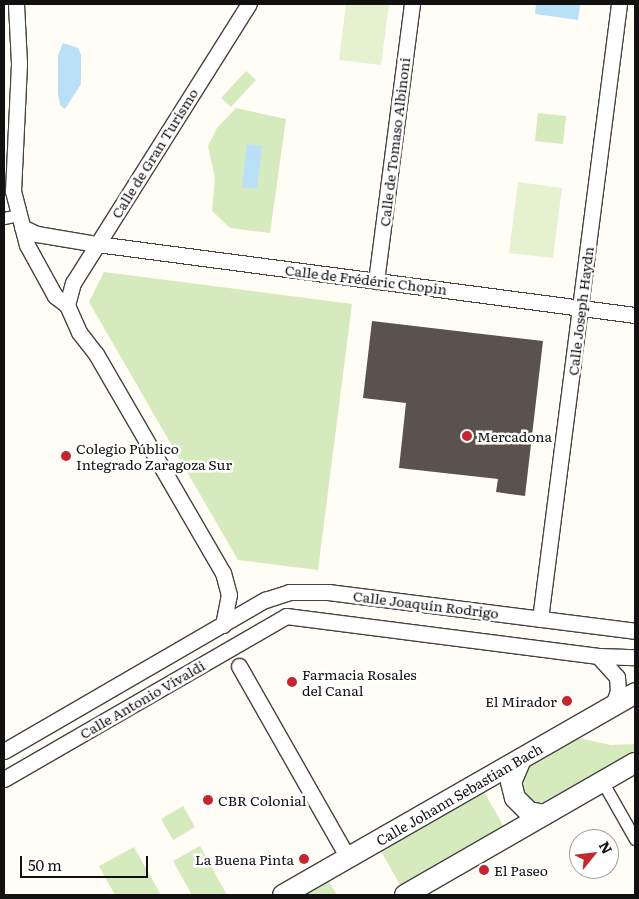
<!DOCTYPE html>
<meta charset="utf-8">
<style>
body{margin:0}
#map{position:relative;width:639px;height:899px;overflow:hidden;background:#fffdf5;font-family:Literata,serif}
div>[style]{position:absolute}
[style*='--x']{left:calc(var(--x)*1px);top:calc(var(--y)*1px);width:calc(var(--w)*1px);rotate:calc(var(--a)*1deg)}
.green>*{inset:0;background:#d5ebbd}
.pitch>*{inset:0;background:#e6f2cf}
.water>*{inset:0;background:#b9e0f7}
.building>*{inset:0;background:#5a524d}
.roads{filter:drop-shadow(1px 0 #444) drop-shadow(-1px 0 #444) drop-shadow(0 1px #444) drop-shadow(0 -1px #444)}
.pedestrian>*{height:11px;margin:-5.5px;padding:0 5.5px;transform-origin:5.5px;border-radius:5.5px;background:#fff}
.minor>*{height:15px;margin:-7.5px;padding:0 7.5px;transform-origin:7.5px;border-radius:7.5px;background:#fff}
.tertiary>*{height:20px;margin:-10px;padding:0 10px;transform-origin:10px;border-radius:10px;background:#fff}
.dots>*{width:14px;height:14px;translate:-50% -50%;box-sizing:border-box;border:2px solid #fff;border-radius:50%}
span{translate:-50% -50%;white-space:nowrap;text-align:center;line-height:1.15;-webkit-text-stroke:5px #fff;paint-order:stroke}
.street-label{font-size:14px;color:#111}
.poi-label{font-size:14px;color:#111}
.left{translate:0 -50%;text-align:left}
.right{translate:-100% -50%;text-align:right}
.frame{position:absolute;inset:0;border:5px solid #111;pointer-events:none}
.north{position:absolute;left:569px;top:829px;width:50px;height:50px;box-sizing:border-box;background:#fff;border:1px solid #a0a0a0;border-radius:50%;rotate:61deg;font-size:14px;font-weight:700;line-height:20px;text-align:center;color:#111}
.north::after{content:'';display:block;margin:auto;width:18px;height:22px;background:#c4262e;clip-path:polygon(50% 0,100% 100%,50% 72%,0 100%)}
.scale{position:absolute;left:20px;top:856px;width:128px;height:22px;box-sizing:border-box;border:2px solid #111;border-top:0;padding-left:6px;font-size:15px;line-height:18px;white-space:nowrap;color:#111;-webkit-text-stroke:4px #fff;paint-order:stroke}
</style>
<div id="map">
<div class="green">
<i style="clip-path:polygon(246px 71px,256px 80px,231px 107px,221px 98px)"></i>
<i style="clip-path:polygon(236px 108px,286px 119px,270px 233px,230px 228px,212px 211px,215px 178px,208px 146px,217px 128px)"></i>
<i style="clip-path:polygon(538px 113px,566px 116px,563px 144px,535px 141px)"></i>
<i style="clip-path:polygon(104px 272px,352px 304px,318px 570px,238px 560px,89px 302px)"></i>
<i style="clip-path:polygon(569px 736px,611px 745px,635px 744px,635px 756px,553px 804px,538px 806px,520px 793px,519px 768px)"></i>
<i style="clip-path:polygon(482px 788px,506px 831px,403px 890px,378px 846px)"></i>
<i style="clip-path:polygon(183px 806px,195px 827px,173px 840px,161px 819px)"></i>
<i style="clip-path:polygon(200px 846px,227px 895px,192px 895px,173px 861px)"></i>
<i style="clip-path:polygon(134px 847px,161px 895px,115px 895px,99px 866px)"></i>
<i style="clip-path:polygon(327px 878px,337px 895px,297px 895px)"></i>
</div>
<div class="pitch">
<i style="clip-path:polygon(346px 4px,389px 4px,381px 65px,339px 60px)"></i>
<i style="clip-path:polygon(518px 182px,562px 188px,553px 258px,509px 253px)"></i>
</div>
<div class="water">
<i style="clip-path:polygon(536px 4px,580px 5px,578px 20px,535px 14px)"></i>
<i style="clip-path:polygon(63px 43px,78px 48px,81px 55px,81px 84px,65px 109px,60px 105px,58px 93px,58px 55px)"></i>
<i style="clip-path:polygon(247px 144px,262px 146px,257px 189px,242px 187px)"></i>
</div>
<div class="building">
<i style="clip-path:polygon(372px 321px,543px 341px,525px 496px,496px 492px,498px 479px,399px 468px,406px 403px,363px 398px)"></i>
</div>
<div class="roads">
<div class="pedestrian">
<i style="--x:4;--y:218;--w:14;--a:-12"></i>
<i style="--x:602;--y:781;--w:67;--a:60.4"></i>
</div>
<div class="minor">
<i style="--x:16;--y:4;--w:60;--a:87.1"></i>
<i style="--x:19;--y:64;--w:127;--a:92.7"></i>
<i style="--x:13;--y:191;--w:56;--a:75.5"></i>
<i style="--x:27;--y:245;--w:58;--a:61.2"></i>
<i style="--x:55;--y:296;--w:15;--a:37"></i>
<i style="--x:22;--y:227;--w:17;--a:25"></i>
<i style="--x:37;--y:234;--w:61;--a:9.5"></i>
<i style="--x:97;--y:244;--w:543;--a:7.52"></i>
<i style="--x:376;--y:281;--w:279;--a:-82.6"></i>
<i style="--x:540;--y:619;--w:620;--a:-82.68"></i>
<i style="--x:223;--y:625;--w:31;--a:-79"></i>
<i style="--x:229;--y:595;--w:23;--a:-105"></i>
<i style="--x:223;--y:573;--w:253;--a:-120.1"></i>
<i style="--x:96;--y:354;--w:28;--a:-128"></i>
<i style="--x:79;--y:332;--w:30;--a:-114"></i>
<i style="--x:67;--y:305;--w:23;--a:-75"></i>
<i style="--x:73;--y:283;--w:330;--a:-57.8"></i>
<i style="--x:598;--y:656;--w:28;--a:48"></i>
<i style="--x:617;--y:677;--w:14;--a:86"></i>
<i style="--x:618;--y:691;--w:15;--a:110"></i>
<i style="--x:239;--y:666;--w:221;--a:60.4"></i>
<i style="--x:4;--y:751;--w:302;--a:-30.1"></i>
<i style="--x:265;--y:600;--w:25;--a:-18"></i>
<i style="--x:289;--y:592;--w:39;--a:0"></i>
<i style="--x:328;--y:592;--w:309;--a:7.2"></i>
<i style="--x:4;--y:779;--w:326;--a:-30"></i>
<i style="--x:286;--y:616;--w:315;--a:7.3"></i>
<i style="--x:598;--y:656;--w:37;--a:2"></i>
</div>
<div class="tertiary">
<i style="--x:521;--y:759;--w:25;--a:113"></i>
<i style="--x:511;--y:782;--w:16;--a:76"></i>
<i style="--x:515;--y:798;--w:20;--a:45"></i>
<i style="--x:529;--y:812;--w:15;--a:11"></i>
<i style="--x:283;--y:895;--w:406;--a:-29.8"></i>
<i style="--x:405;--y:895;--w:265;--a:-29.9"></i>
</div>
</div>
<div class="dots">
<i style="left:467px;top:436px;background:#c4262e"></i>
<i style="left:66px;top:456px;background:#c4262e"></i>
<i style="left:292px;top:682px;background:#c4262e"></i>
<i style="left:567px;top:701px;background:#c4262e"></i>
<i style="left:208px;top:800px;background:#c4262e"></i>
<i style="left:304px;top:859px;background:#c4262e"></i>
<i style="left:484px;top:870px;background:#c4262e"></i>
</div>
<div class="street-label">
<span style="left:394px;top:142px;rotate:-83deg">Calle de Tomaso Albinoni</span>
<span style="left:154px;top:153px;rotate:-58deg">Calle de Gran Turismo</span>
<span style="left:366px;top:279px;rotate:7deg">Calle de Frédéric Chopin</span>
<span style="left:580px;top:311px;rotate:-83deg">Calle Joseph Haydn</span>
<span style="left:426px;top:604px;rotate:7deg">Calle Joaquín Rodrigo</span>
<span style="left:142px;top:699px;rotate:-30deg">Calle Antonio Vivaldi</span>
<span style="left:459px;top:794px;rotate:-30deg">Calle Johann Sebastian Bach</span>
</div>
<div class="poi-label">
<span class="left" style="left:477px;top:436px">Mercadona</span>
<span class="left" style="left:76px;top:456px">Colegio Público<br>Integrado Zaragoza Sur</span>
<span class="left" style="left:302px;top:682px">Farmacia Rosales<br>del Canal</span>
<span class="right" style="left:557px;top:701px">El Mirador</span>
<span class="left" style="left:218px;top:800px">CBR Colonial</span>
<span class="right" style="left:294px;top:859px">La Buena Pinta</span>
<span class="left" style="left:494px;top:870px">El Paseo</span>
</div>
<div class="frame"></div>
<div class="north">N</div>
<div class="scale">50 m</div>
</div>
